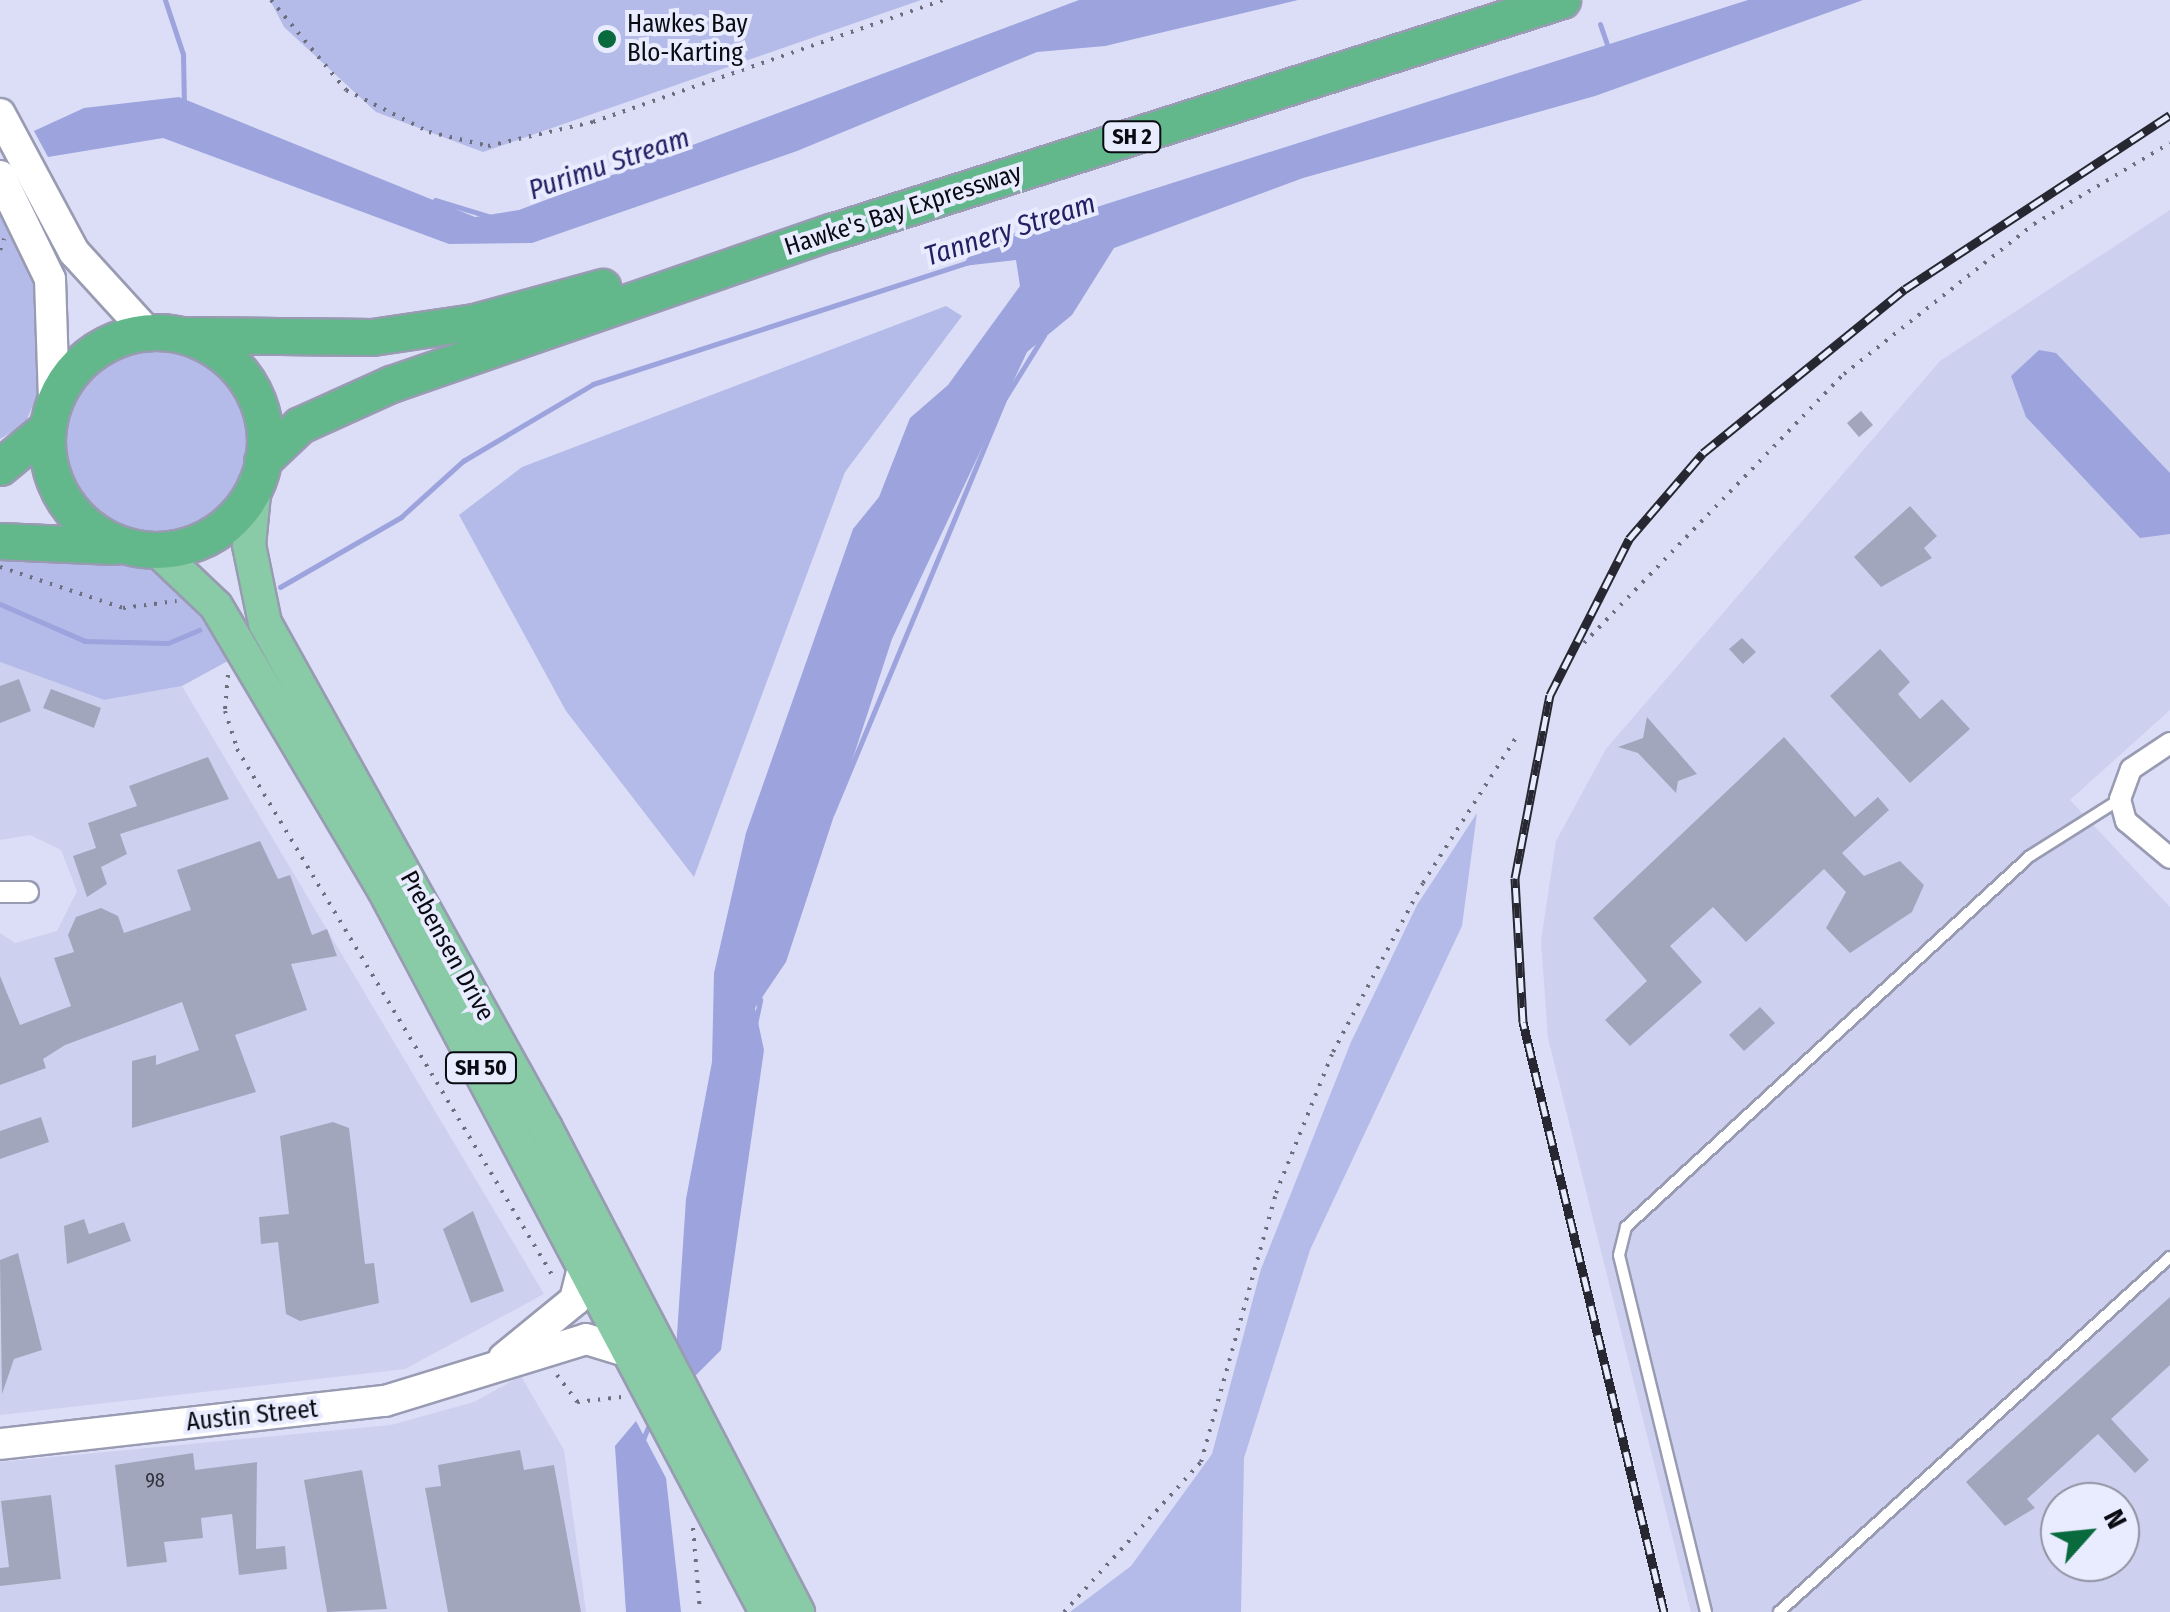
<!DOCTYPE html>
<style>
body{margin:0}
#map{position:relative;width:2170px;height:1612px;overflow:hidden;background:#dbdef6;font-family:"Fira Sans Condensed",sans-serif}
div>[style]{position:absolute}
[style*='--x']{left:calc(var(--x)*1px);top:calc(var(--y)*1px);width:calc(var(--w)*1px);rotate:calc(var(--a)*1deg)}
.built>*{inset:0;background:#cdd1ef}
.green>*{inset:0;background:#b5bbe8}
.round{border-radius:50%}
.water>*{inset:0;background:#9ca3dd}
.stream>*{height:5px;margin:-2.5px;padding:0 2.5px;transform-origin:2.5px;border-radius:2.5px;background:#9ca3dd}
.building>*{inset:0;background:#a2a6bc}
.path>*{height:4px;margin-top:-2px;transform-origin:0;background:repeating-linear-gradient(90deg,#6d6e7d 0 2.5px,transparent 0 10.5px)}
.roads{filter:drop-shadow(2px 0 #989bb2) drop-shadow(-2px 0 #989bb2) drop-shadow(0 2px #989bb2) drop-shadow(0 -2px #989bb2)}
.service>*{height:10px;margin:-5px;padding:0 5px;transform-origin:5px;border-radius:5px;background:#fff}
.minor>*{height:20px;margin:-10px;padding:0 10px;transform-origin:10px;border-radius:10px;background:#fff}
.secondary>*{height:30px;margin:-15px;padding:0 15px;transform-origin:15px;border-radius:15px;background:#fff}
.primary>*{height:32px;margin:-16px;padding:0 16px;transform-origin:16px;border-radius:16px;background:#89caa7}
.trunk>*{height:35px;margin:-17.5px;padding:0 17.5px;transform-origin:17.5px;border-radius:17.5px;background:#62b88a}
.trunk>.ring{margin:-17.5px;padding:0;box-sizing:content-box;background:none;border:35px solid #62b88a;border-radius:50%}
.rail>*{height:9px;margin-top:-4.5px;transform-origin:0;background:repeating-linear-gradient(90deg,#e9ecff 0 15px,#262730 0 30px);box-sizing:border-box;border-block:2px solid #262730}
.dots>*{width:28px;height:28px;translate:-50% -50%;box-sizing:border-box;border:5px solid #e9ecff;border-radius:50%}
span{translate:-50% -50%;white-space:nowrap;text-align:center;line-height:1.15;-webkit-text-stroke:8px #e9ecff;paint-order:stroke}
.number-label{font-size:20px;color:#30323c}
.number-label span{-webkit-text-stroke-width:0}
.shield-label span{padding:2px 8px;background:#e9ecff;border:2px solid;border-radius:8px;-webkit-text-stroke-width:0}
.shield-label{font-size:22px;color:#0a0b12;font-weight:700}
.poi-label{font-size:25px;color:#0a0b12}
.left{translate:0 -50%;text-align:left}
.street-label{font-size:25px;color:#0a0b12}
.water-label{font-size:28px;color:#221f62;font-style:italic}
.north{position:absolute;left:2040px;top:1482px;width:100px;height:100px;box-sizing:border-box;background:#e9ecff;border:2px solid #9092a0;border-radius:50%;rotate:63deg;font-size:28px;font-weight:700;line-height:40px;text-align:center;color:#0a0b12}
.north::after{content:'';display:block;margin:auto;width:35px;height:45px;background:#096a3e;clip-path:polygon(50% 0,100% 100%,50% 72%,0 100%)}
</style>
<div id="map">
<div class="built">
<i style="clip-path:polygon(evenodd,2170px 210px,2170px 710px,2070px 800px,2170px 907px,2170px 1612px,1691px 1612px,1548px 1038px,1541px 941px,1556px 841px,1606px 749px,1940px 361px,2170px 210px,2060px 1502px,2120px 1502px,2120px 1562px,2060px 1562px,2060px 1502px)"></i>
<i style="clip-path:polygon(0 662px,104px 700px,182px 686px,544px 1294px,405px 1369px,0 1415px,0 933px,15px 943px,57px 931px,77px 891px,61px 850px,30px 835px,0 840px)"></i>
<i style="clip-path:polygon(521px 1376px,564px 1450px,586px 1612px,0 1612px,0 1462px,391px 1425px,474px 1402px)"></i>
</div>
<div class="green">
<i style="clip-path:polygon(270px 0,921px 0,483px 152px,376px 112px,284px 27px)"></i>
<i style="clip-path:polygon(0 196px,40px 288px,41px 386px,25px 424px,0 439px)"></i>
<i style="clip-path:polygon(946px 306px,962px 316px,845px 472px,694px 877px,566px 711px,459px 515px,522px 467px)"></i>
<i class="round" style="left:61px;top:346px;width:188px;height:188px"></i>
<i style="clip-path:polygon(0 554px,150px 567px,171px 577px,237px 656px,182px 686px,104px 700px,0 662px)"></i>
<i style="clip-path:polygon(1477px 813px,1462px 926px,1310px 1250px,1244px 1458px,1241px 1612px,1070px 1612px,1131px 1566px,1212px 1454px,1261px 1269px,1351px 1042px,1417px 905px)"></i>
</div>
<div class="water">
<i style="clip-path:polygon(1079px 0,1298px 0,1105px 46px,1037px 52px,797px 151px,532px 243px,449px 244px,163px 138px,48px 157px,34px 131px,84px 108px,179px 97px,475px 217px,519px 210px)"></i>
<i style="clip-path:polygon(1748px 0,1863px 0,1595px 96px,1303px 178px,1114px 248px,1072px 315px,1027px 352px,892px 639px,786px 962px,755px 1008px,764px 1050px,721px 1350px,686px 1385px,675px 1365px,686px 1199px,712px 1062px,714px 973px,746px 833px,853px 529px,879px 497px,910px 418px,948px 385px,1020px 286px,1016px 260px,963px 266px,974px 246px)"></i>
<i style="clip-path:polygon(2039px 350px,2056px 353px,2170px 473px,2170px 534px,2140px 538px,2026px 417px,2011px 376px)"></i>
<i style="clip-path:polygon(636px 1421px,666px 1478px,681px 1612px,626px 1612px,615px 1446px)"></i>
</div>
<div class="stream">
<i style="--x:165;--y:0;--w:57;--a:71.6"></i>
<i style="--x:183;--y:54;--w:50;--a:88.9"></i>
<i style="--x:1600;--y:24;--w:28;--a:71"></i>
<i style="--x:435;--y:200;--w:59;--a:16.9"></i>
<i style="--x:280;--y:587;--w:140;--a:-30"></i>
<i style="--x:401;--y:517;--w:84;--a:-42.1"></i>
<i style="--x:463;--y:461;--w:151;--a:-30.6"></i>
<i style="--x:593;--y:384;--w:398;--a:-18"></i>
<i style="--x:0;--y:604;--w:93;--a:23.5"></i>
<i style="--x:85;--y:641;--w:83;--a:1.4"></i>
<i style="--x:168;--y:643;--w:34;--a:-23"></i>
<i style="--x:832;--y:813;--w:450;--a:-67.4"></i>
<i style="--x:1005;--y:398;--w:74;--a:-58.2"></i>
<i style="--x:754;--y:1029;--w:30;--a:-78"></i>
<i style="--x:642;--y:1442;--w:16;--a:-68"></i>
</div>
<div class="building">
<i style="clip-path:polygon(1861px 411px,1873px 425px,1859px 437px,1847px 423px)"></i>
<i style="clip-path:polygon(1910px 506px,1937px 536px,1924px 548px,1932px 558px,1881px 587px,1854px 557px)"></i>
<i style="clip-path:polygon(1742px 638px,1756px 652px,1743px 664px,1729px 649px)"></i>
<i style="clip-path:polygon(1880px 649px,1910px 682px,1898px 694px,1920px 719px,1942px 699px,1970px 729px,1910px 783px,1830px 696px)"></i>
<i style="clip-path:polygon(19px 679px,31px 711px,0 723px,0 686px)"></i>
<i style="clip-path:polygon(51px 689px,101px 708px,94px 728px,43px 708px)"></i>
<i style="clip-path:polygon(1647px 717px,1697px 774px,1678px 781px,1676px 793px,1638px 753px,1618px 747px,1643px 738px)"></i>
<i style="clip-path:polygon(1784px 737px,1855px 817px,1878px 797px,1889px 810px,1842px 853px,1864px 876px,1900px 861px,1924px 885px,1912px 912px,1850px 953px,1826px 928px,1846px 892px,1824px 869px,1746px 942px,1713px 907px,1670px 946px,1702px 982px,1630px 1046px,1605px 1020px,1647px 981px,1593px 918px)"></i>
<i style="clip-path:polygon(208px 757px,229px 799px,120px 834px,127px 854px,101px 867px,107px 884px,87px 897px,73px 856px,96px 848px,88px 823px,137px 806px,129px 786px)"></i>
<i style="clip-path:polygon(260px 841px,278px 879px,290px 875px,312px 935px,327px 929px,337px 956px,291px 964px,307px 1010px,235px 1035px,256px 1092px,132px 1128px,132px 1061px,156px 1055px,156px 1065px,199px 1050px,182px 1002px,65px 1045px,43px 1059px,46px 1068px,0 1085px,0 976px,20px 1025px,71px 1006px,54px 958px,74px 952px,68px 935px,76px 917px,101px 908px,118px 916px,124px 933px,191px 910px,177px 870px)"></i>
<i style="clip-path:polygon(1760px 1007px,1775px 1023px,1744px 1051px,1729px 1035px)"></i>
<i style="clip-path:polygon(41px 1117px,49px 1142px,0 1159px,0 1131px)"></i>
<i style="clip-path:polygon(333px 1122px,349px 1128px,365px 1264px,374px 1263px,379px 1303px,300px 1321px,286px 1314px,278px 1242px,261px 1244px,259px 1217px,289px 1214px,280px 1136px)"></i>
<i style="clip-path:polygon(473px 1211px,504px 1291px,471px 1303px,443px 1229px)"></i>
<i style="clip-path:polygon(84px 1219px,89px 1234px,124px 1222px,131px 1241px,67px 1264px,64px 1226px)"></i>
<i style="clip-path:polygon(18px 1253px,42px 1350px,14px 1359px,2px 1394px,0 1260px)"></i>
<i style="clip-path:polygon(2170px 1297px,2170px 1365px,2111px 1419px,2149px 1460px,2135px 1473px,2098px 1434px,2027px 1499px,2035px 1508px,2005px 1526px,1966px 1482px)"></i>
<i style="clip-path:polygon(520px 1450px,524px 1470px,554px 1465px,581px 1612px,448px 1612px,425px 1488px,441px 1486px,438px 1465px)"></i>
<i style="clip-path:polygon(193px 1453px,195px 1470px,257px 1462px,256px 1549px,285px 1546px,287px 1569px,239px 1575px,232px 1514px,201px 1518px,203px 1538px,164px 1542px,167px 1562px,127px 1567px,115px 1465px)"></i>
<i style="clip-path:polygon(362px 1470px,387px 1609px,327px 1612px,304px 1480px)"></i>
<i style="clip-path:polygon(51px 1495px,61px 1579px,0 1586px,0 1568px,9px 1567px,1px 1501px)"></i>
</div>
<div class="path">
<i style="--x:271;--y:0;--w:117;--a:50.2"></i>
<i style="--x:346;--y:90;--w:93;--a:26.8"></i>
<i style="--x:429;--y:132;--w:61;--a:13.3"></i>
<i style="--x:488;--y:146;--w:108;--a:-12.9"></i>
<i style="--x:593;--y:122;--w:372;--a:-19.2"></i>
<i style="--x:0;--y:250;--w:12;--a:-70"></i>
<i style="--x:0;--y:567;--w:130;--a:18.4"></i>
<i style="--x:123;--y:608;--w:54;--a:-7.4"></i>
<i style="--x:1584;--y:643;--w:374;--a:-46"></i>
<i style="--x:1844;--y:374;--w:242;--a:-38.3"></i>
<i style="--x:2034;--y:224;--w:158;--a:-30.8"></i>
<i style="--x:228;--y:675;--w:36;--a:95"></i>
<i style="--x:225;--y:711;--w:40;--a:72"></i>
<i style="--x:237;--y:749;--w:617;--a:59.07"></i>
<i style="--x:557;--y:1375;--w:34;--a:53"></i>
<i style="--x:577;--y:1402;--w:45;--a:-6.3"></i>
<i style="--x:693;--y:1528;--w:84;--a:85.2"></i>
<i style="--x:1064;--y:1612;--w:203;--a:-47.6"></i>
<i style="--x:1201;--y:1462;--w:279;--a:-74.4"></i>
<i style="--x:1276;--y:1193;--w:152;--a:-68"></i>
<i style="--x:1333;--y:1052;--w:191;--a:-62"></i>
<i style="--x:1423;--y:883;--w:174;--a:-57.4"></i>
</div>
<div class="roads">
<div class="service">
<i style="--x:1706;--y:1612;--w:367;--a:-103.7"></i>
<i style="--x:1619;--y:1255;--w:29;--a:-76"></i>
<i style="--x:1626;--y:1227;--w:549;--a:-42.56"></i>
<i style="--x:2030;--y:856;--w:107;--a:-32.3"></i>
<i style="--x:1779;--y:1612;--w:528;--a:-42.24"></i>
</div>
<div class="minor">
<i style="--x:2170;--y:743;--w:47;--a:146.3"></i>
<i style="--x:2131;--y:769;--w:32;--a:110"></i>
<i style="--x:2120;--y:799;--w:23;--a:75"></i>
<i style="--x:2126;--y:821;--w:57;--a:40.1"></i>
<i style="--x:0;--y:892;--w:28;--a:0"></i>
</div>
<div class="secondary">
<i style="--x:0;--y:114;--w:157;--a:61.8"></i>
<i style="--x:74;--y:252;--w:108;--a:47.6"></i>
<i style="--x:0;--y:176;--w:114;--a:64.1"></i>
<i style="--x:50;--y:279;--w:119;--a:88.1"></i>
<i style="--x:504;--y:1358;--w:92;--a:-39.2"></i>
<i style="--x:575;--y:1300;--w:38;--a:-76"></i>
<i style="--x:0;--y:1444;--w:387;--a:-6.4"></i>
<i style="--x:385;--y:1401;--w:210;--a:-17.1"></i>
<i style="--x:586;--y:1339;--w:48;--a:16.9"></i>
</div>
<div class="primary">
<i style="--x:255;--y:484;--w:61;--a:95.6"></i>
<i style="--x:249;--y:545;--w:80;--a:78.4"></i>
<i style="--x:265;--y:623;--w:578;--a:60.91"></i>
<i style="--x:546;--y:1128;--w:546;--a:62.5"></i>
<i style="--x:157;--y:550;--w:81;--a:43.5"></i>
<i style="--x:216;--y:606;--w:330;--a:59.4"></i>
<i style="--x:384;--y:890;--w:817;--a:62.12"></i>
</div>
<div class="trunk">
<i class="ring" style="left:47px;top:332px;width:183px;height:183px"></i>
<i style="--x:187;--y:335;--w:185;--a:0.6"></i>
<i style="--x:372;--y:337;--w:103;--a:-8.4"></i>
<i style="--x:474;--y:322;--w:133;--a:-15.3"></i>
<i style="--x:262;--y:461;--w:52;--a:-43.5"></i>
<i style="--x:300;--y:425;--w:100;--a:-24.3"></i>
<i style="--x:391;--y:384;--w:466;--a:-19.1"></i>
<i style="--x:831;--y:232;--w:767;--a:-17.61"></i>
<i style="--x:0;--y:467;--w:61;--a:-39.7"></i>
<i style="--x:0;--y:541;--w:114;--a:2.5"></i>
</div>
</div>
<div class="rail">
<i style="--x:1664;--y:1612;--w:607;--a:-103.44"></i>
<i style="--x:1523;--y:1022;--w:144;--a:-93.2"></i>
<i style="--x:1515;--y:878;--w:186;--a:-79.2"></i>
<i style="--x:1550;--y:695;--w:175;--a:-63.1"></i>
<i style="--x:1629;--y:539;--w:113;--a:-49.3"></i>
<i style="--x:1703;--y:453;--w:260;--a:-39.1"></i>
<i style="--x:1905;--y:289;--w:317;--a:-33.3"></i>
</div>
<div class="dots">
<i style="left:607px;top:39px;background:#096a3e"></i>
</div>
<div class="number-label">
<span style="left:155px;top:1480px">98</span>
</div>
<div class="shield-label">
<span style="left:1132px;top:137px">SH 2</span>
<span style="left:481px;top:1068px">SH 50</span>
</div>
<div class="poi-label">
<span class="left" style="left:627px;top:39px">Hawkes Bay<br>Blo-Karting</span>
</div>
<div class="street-label">
<span style="left:903px;top:210px;rotate:-18deg">Hawke's Bay Expressway</span>
<span style="left:447px;top:946px;rotate:61deg">Prebensen Drive</span>
<span style="left:252px;top:1416px;rotate:-6deg">Austin Street</span>
</div>
<div class="water-label">
<span style="left:609px;top:164px;rotate:-19deg">Purimu Stream</span>
<span style="left:1010px;top:230px;rotate:-18deg">Tannery Stream</span>
</div>
<div class="north">N</div>
</div>
